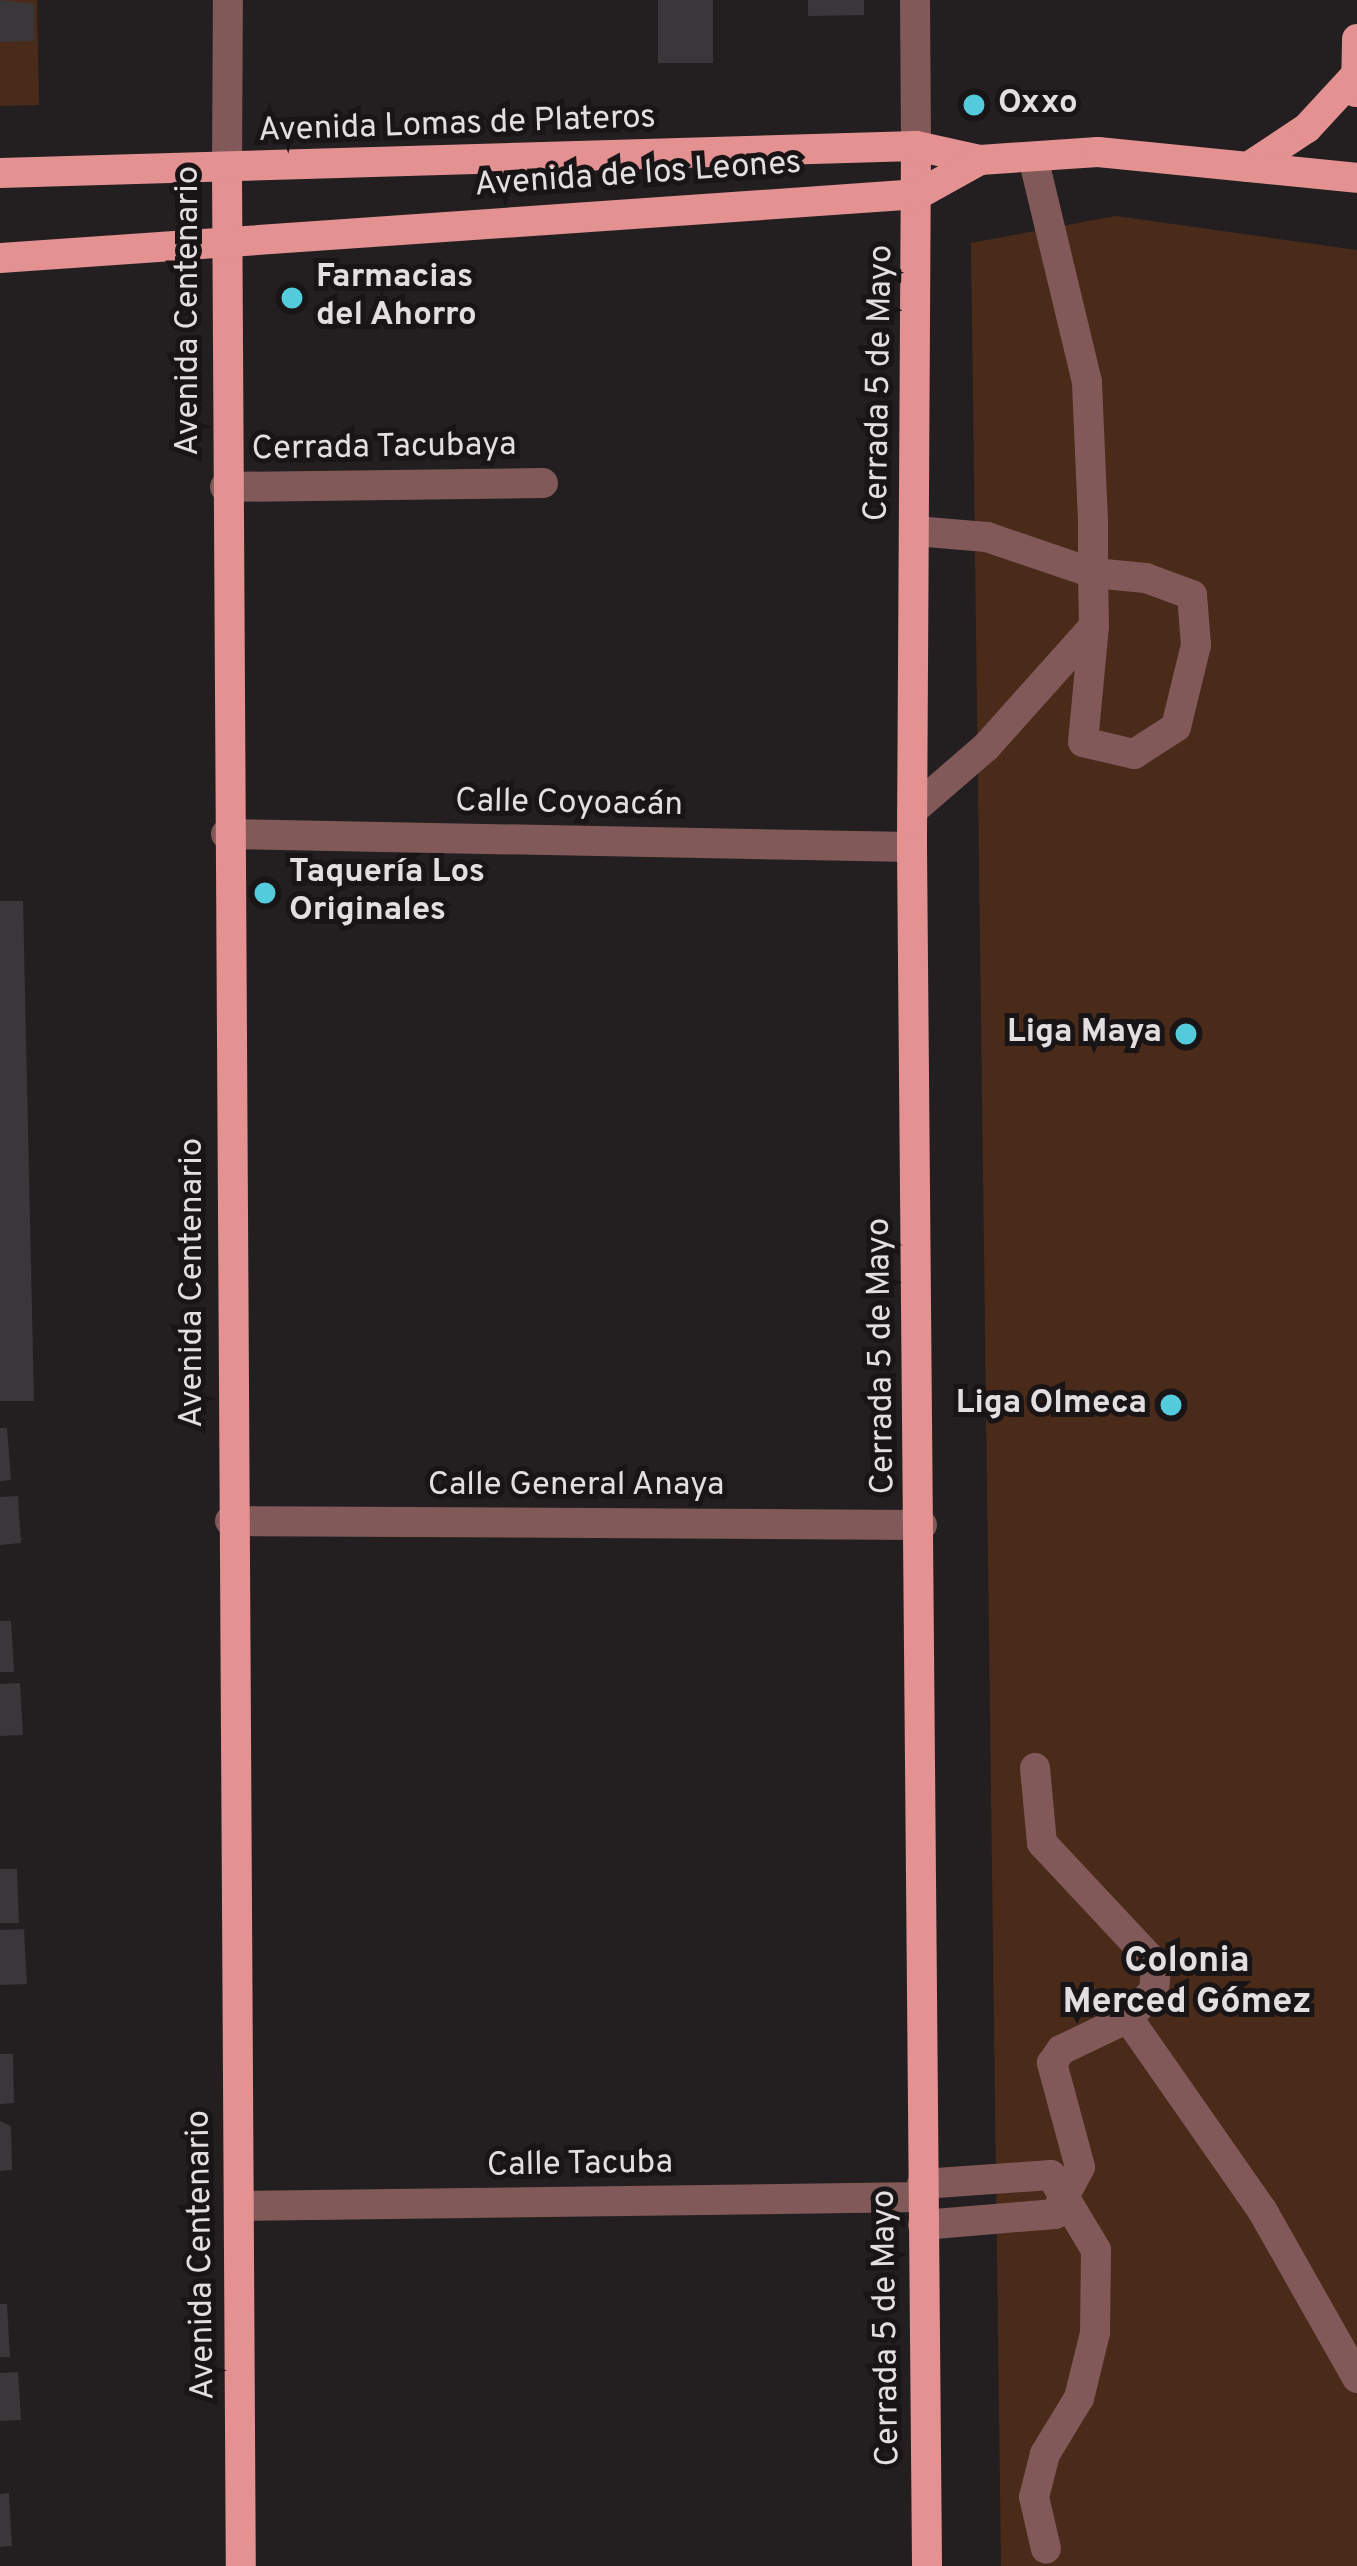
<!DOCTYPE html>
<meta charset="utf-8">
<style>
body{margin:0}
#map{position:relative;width:1357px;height:2566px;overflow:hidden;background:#231e20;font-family:Overpass,sans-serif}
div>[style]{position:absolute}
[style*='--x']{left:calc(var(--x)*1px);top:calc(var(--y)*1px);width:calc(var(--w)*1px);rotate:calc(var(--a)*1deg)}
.green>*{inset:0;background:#4a2b1a}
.building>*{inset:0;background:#3a373b}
.minor>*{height:30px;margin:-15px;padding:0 15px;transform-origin:15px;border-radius:15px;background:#805958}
.major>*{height:30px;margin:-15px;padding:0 15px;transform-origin:15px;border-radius:15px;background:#e39191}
.dots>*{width:33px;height:33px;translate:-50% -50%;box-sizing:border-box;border:6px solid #191517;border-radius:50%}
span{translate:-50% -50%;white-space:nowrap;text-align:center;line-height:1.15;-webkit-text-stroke:10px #191517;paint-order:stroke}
.poi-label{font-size:33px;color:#e2dfe0;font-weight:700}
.left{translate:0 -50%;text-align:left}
.right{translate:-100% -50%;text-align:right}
.street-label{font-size:33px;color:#e2dfe0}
.neighbourhood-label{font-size:36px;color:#e2dfe0;font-weight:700}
</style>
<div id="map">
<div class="green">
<i style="clip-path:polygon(0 0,37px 0,39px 105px,0 106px)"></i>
<i style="clip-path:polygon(1116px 216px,1357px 250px,1357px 2566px,1001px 2566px,971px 243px)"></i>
</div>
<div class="building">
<i style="clip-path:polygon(0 0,34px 4px,34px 41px,0 42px)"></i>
<i style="clip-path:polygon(658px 0,713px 0,713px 63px,658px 63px)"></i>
<i style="clip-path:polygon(808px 0,864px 0,864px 15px,808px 16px)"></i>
<i style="clip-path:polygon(0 901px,23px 901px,34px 1401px,0 1401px)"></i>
<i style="clip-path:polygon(0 1428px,7px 1428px,11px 1480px,0 1481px)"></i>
<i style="clip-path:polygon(18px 1496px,21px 1543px,0 1545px,0 1497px)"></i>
<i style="clip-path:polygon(0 1621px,11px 1621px,14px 1672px,0 1672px)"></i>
<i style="clip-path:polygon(20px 1683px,23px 1735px,0 1736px,0 1684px)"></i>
<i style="clip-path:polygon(0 1869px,17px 1869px,19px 1923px,0 1923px)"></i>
<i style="clip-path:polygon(24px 1929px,27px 1984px,0 1985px,0 1930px)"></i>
<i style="clip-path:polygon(0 2054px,13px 2054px,14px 2103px,0 2104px)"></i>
<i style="clip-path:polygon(0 2121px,11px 2126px,12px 2170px,0 2171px)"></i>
<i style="clip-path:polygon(0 2304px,7px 2304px,10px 2357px,0 2357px)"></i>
<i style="clip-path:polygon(18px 2372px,21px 2420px,0 2421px,0 2373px)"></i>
<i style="clip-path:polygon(9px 2493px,12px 2546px,0 2547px,0 2494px)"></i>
</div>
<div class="minor">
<i style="--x:915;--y:0;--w:146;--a:89.6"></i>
<i style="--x:227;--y:171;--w:171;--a:-89.7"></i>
<i style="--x:225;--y:487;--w:318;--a:-0.7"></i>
<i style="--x:915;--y:531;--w:72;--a:4.8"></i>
<i style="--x:987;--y:537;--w:112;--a:18.8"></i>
<i style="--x:1093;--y:573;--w:53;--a:5.4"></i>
<i style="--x:1146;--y:578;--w:49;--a:20.3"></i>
<i style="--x:1192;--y:595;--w:50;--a:85.4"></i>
<i style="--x:1196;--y:645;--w:84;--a:103.7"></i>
<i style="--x:1176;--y:727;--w:50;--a:147.3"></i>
<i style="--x:1134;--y:754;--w:52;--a:-166.8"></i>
<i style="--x:1083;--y:742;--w:117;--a:-84.6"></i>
<i style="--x:1094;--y:626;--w:53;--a:-91.1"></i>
<i style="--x:1093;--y:573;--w:52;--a:-90"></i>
<i style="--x:1093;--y:521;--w:139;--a:-92.5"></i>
<i style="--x:1087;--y:382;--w:231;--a:-103.5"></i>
<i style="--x:912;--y:811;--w:98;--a:-40.9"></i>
<i style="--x:986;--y:747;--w:162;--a:-48.2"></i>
<i style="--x:226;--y:834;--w:686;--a:1.09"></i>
<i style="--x:230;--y:1521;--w:692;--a:0.33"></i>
<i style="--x:1035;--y:1768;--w:75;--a:84.7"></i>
<i style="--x:1042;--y:1843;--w:167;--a:46.9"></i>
<i style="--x:1156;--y:1965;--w:26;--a:94"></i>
<i style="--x:1154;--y:1991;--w:37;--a:134"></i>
<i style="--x:1128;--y:2018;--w:234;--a:55.1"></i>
<i style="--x:1262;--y:2210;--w:193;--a:60.5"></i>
<i style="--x:922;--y:2184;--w:129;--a:-4"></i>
<i style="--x:1051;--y:2175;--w:87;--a:59"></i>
<i style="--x:1096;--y:2250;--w:83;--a:90.7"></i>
<i style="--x:1095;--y:2333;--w:67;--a:103.8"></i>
<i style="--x:1079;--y:2398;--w:66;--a:121.3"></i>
<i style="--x:1045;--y:2454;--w:44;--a:104.3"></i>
<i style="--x:1034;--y:2497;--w:53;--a:77"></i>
<i style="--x:239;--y:2206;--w:683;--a:-0.75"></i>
<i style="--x:923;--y:2225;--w:132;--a:-4.8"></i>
<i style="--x:1055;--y:2214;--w:53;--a:-62"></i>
<i style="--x:1080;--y:2167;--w:108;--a:-105.1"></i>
<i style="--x:1052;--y:2063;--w:16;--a:-55"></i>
<i style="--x:1061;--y:2050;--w:74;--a:-25.5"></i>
</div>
<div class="major">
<i style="--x:1356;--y:92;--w:53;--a:-88.9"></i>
<i style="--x:916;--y:146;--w:701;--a:90.33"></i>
<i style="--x:912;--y:847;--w:1719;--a:89.5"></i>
<i style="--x:1248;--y:167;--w:71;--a:-33.5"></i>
<i style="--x:1307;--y:128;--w:69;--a:-47.3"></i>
<i style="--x:227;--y:171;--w:2395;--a:89.67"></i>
<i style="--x:0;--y:173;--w:916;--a:-1.69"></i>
<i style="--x:916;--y:146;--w:66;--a:12.3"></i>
<i style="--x:980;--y:160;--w:118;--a:-3.9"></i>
<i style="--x:1098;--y:152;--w:260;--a:5.7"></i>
<i style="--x:0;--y:258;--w:921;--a:-3.98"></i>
<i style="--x:919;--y:194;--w:70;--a:-29.1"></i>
</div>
<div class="dots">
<i style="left:974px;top:105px;background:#53cbdb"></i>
<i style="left:292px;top:298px;background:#53cbdb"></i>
<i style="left:265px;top:893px;background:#53cbdb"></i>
<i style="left:1186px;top:1034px;background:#53cbdb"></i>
<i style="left:1171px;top:1405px;background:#53cbdb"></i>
</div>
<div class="poi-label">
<span class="left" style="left:998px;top:105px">Oxxo</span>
<span class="left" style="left:316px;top:298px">Farmacias<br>del Ahorro</span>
<span class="left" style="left:289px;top:893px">Taquería Los<br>Originales</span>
<span class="right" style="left:1162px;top:1034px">Liga Maya</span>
<span class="right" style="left:1147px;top:1405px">Liga Olmeca</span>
</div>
<div class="street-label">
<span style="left:457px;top:126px;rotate:-2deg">Avenida Lomas de Plateros</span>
<span style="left:638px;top:176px;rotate:-4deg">Avenida de los Leones</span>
<span style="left:190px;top:311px;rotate:-90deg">Avenida Centenario</span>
<span style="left:881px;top:383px;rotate:-89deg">Cerrada 5 de Mayo</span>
<span style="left:384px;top:449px;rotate:-1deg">Cerrada Tacubaya</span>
<span style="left:569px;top:805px;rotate:1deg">Calle Coyoacán</span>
<span style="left:194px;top:1283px;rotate:-90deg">Avenida Centenario</span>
<span style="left:883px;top:1356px;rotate:-91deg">Cerrada 5 de Mayo</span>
<span style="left:576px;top:1487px">Calle General Anaya</span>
<span style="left:580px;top:2166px;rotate:-1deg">Calle Tacuba</span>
<span style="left:203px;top:2255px;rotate:-91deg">Avenida Centenario</span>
<span style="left:888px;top:2328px;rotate:-91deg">Cerrada 5 de Mayo</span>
</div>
<div class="neighbourhood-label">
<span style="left:1187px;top:1983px">Colonia<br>Merced Gómez</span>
</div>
</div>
